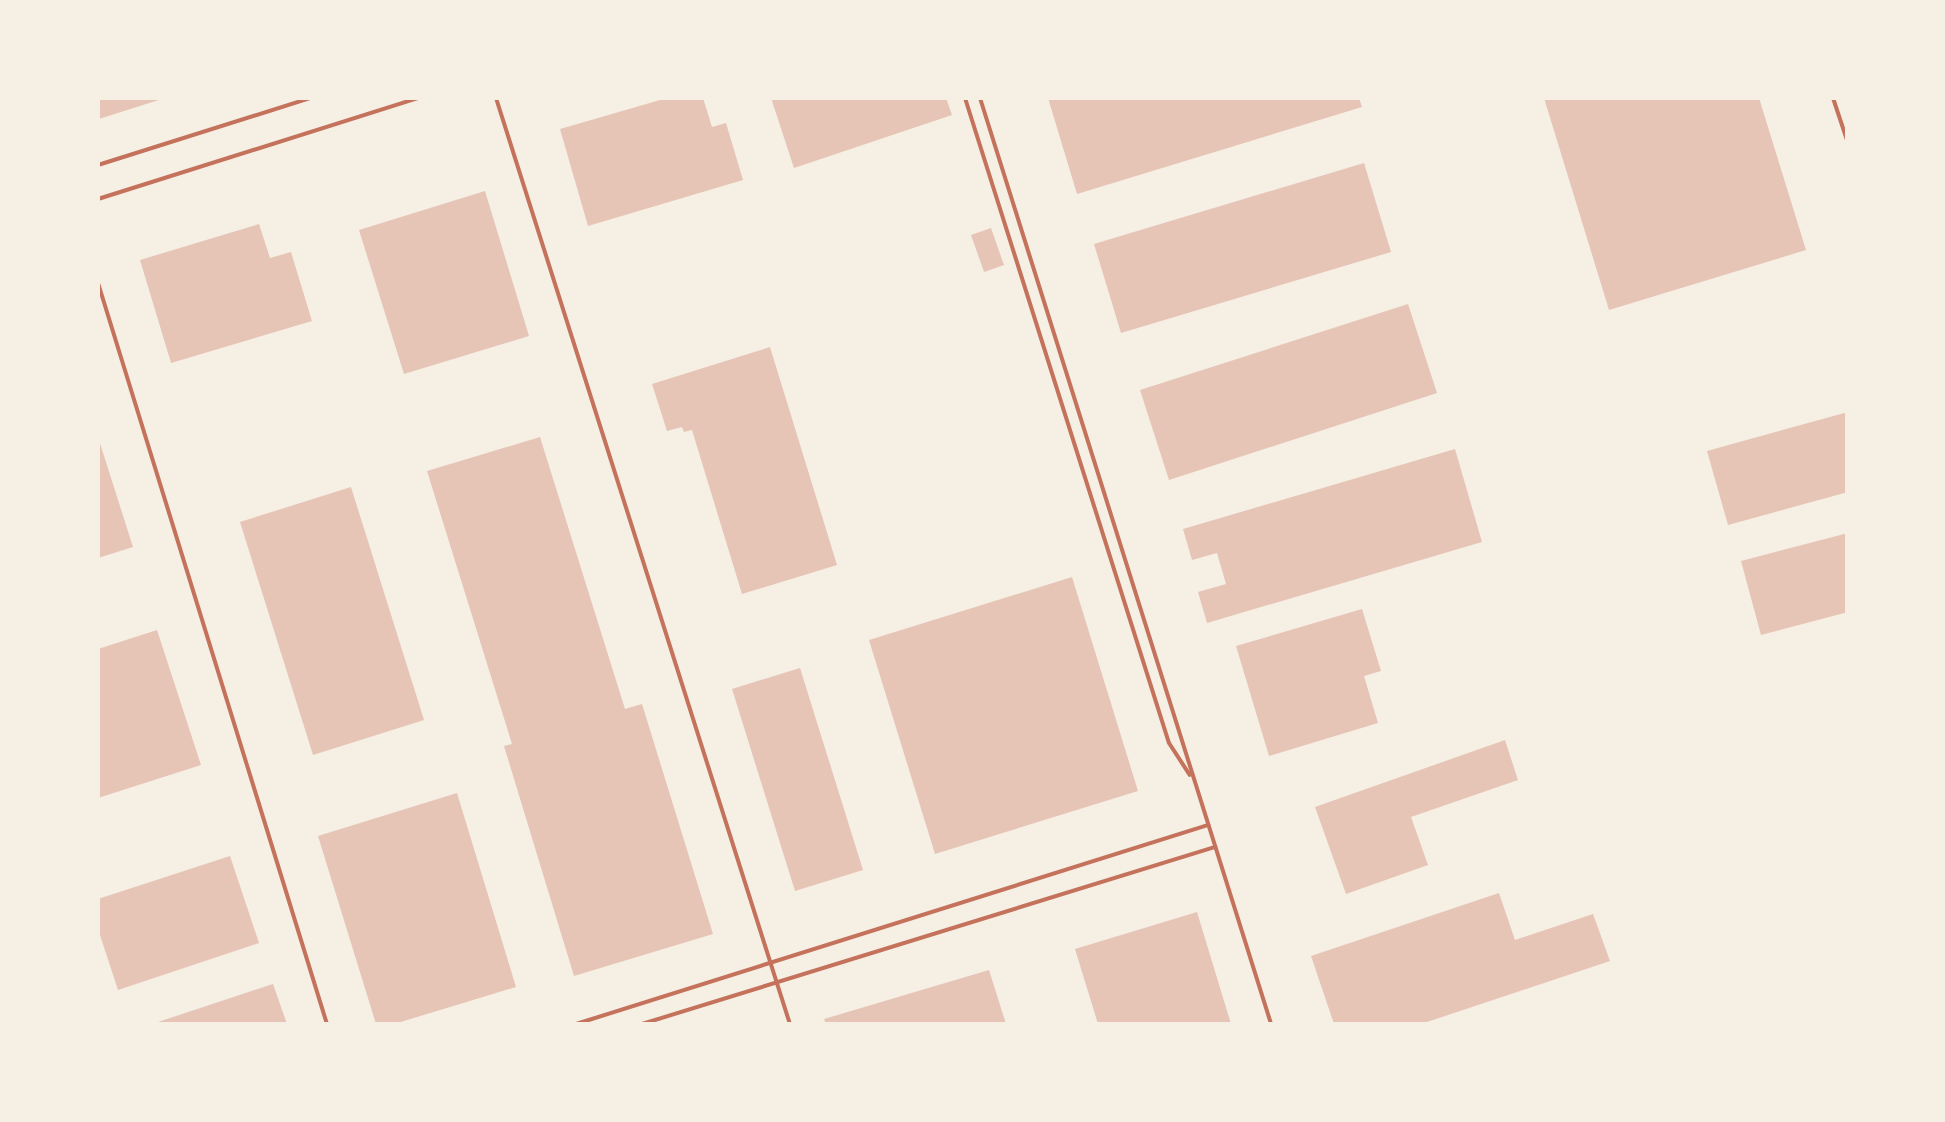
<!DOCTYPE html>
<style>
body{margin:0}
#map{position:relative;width:1945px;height:1122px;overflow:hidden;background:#f6efe4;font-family:"PT Sans",sans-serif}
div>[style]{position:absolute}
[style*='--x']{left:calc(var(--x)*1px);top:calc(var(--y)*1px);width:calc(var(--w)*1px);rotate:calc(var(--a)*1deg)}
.building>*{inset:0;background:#e6c5b7}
.service>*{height:4px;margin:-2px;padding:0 2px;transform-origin:2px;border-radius:2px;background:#c5725c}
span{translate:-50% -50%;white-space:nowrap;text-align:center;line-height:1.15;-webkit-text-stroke:10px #f6efe4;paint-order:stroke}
.frame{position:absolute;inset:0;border:100px solid #f6efe4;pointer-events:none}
</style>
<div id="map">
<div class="building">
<i style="clip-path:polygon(98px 98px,165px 98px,99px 119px)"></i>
<i style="clip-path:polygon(667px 98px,703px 98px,712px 127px,726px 123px,743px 180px,588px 226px,560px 129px)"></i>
<i style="clip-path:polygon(771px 98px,946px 98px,952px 115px,794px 168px)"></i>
<i style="clip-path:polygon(1048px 98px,1359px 98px,1362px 107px,1077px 194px)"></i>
<i style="clip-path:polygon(1544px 98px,1759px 98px,1806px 250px,1609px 310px)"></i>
<i style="clip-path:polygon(1364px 163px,1391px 252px,1121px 333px,1094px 244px)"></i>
<i style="clip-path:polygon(485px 191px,529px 336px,404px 374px,359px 230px)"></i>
<i style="clip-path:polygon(259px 224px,270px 258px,291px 252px,312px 321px,171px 363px,140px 260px)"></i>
<i style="clip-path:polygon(991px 228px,1004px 265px,984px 272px,971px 235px)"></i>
<i style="clip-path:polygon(1408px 304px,1437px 393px,1169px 480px,1140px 390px)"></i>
<i style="clip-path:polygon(770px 347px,837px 565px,742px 594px,692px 430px,684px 432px,682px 427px,667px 431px,652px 384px)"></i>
<i style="clip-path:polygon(1848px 412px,1848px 492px,1728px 525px,1707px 451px)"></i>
<i style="clip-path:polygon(98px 437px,133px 547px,98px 558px)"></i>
<i style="clip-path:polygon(540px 437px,625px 709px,642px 704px,713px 934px,574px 976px,504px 746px,512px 744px,427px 471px)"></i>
<i style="clip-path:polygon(1455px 449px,1482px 542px,1207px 623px,1198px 592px,1226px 584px,1217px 553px,1192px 560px,1183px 529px)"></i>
<i style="clip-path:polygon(351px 487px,424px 720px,313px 755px,240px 522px)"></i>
<i style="clip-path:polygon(1848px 533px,1848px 612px,1761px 635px,1741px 561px)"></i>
<i style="clip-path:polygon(1072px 577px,1138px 791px,935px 854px,869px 640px)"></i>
<i style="clip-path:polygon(1362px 609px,1381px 671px,1364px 676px,1378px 723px,1269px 756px,1236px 646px)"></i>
<i style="clip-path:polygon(157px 630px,201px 765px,98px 798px,98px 649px)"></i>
<i style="clip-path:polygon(800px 668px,863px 870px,795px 891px,732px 689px)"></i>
<i style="clip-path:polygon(1505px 740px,1518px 780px,1411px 817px,1428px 865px,1346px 894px,1315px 807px)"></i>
<i style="clip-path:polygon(457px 793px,516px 987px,394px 1024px,376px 1024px,318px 836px)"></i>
<i style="clip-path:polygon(230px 856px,259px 943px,118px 990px,98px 929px,98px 899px)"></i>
<i style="clip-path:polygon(1499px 893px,1515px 940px,1593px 914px,1610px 961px,1421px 1024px,1334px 1024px,1311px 956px)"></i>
<i style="clip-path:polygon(1197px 912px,1231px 1024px,1098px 1024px,1075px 949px)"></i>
<i style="clip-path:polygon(989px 970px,1006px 1024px,826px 1024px,824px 1019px)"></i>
<i style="clip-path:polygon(273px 984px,287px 1024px,152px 1024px)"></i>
</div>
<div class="service">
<i style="--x:496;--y:98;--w:972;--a:72.39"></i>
<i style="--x:965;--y:98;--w:676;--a:72.45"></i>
<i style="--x:1169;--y:743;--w:38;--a:57"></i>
<i style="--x:980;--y:98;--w:971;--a:72.55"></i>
<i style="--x:1833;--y:98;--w:47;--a:71.6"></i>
<i style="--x:98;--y:165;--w:223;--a:-17.5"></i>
<i style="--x:98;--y:199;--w:336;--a:-17.5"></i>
<i style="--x:98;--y:283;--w:776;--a:72.83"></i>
<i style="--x:576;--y:1024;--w:663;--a:-17.48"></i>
<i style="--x:642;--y:1024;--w:600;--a:-17.17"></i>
</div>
<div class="frame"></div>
</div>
